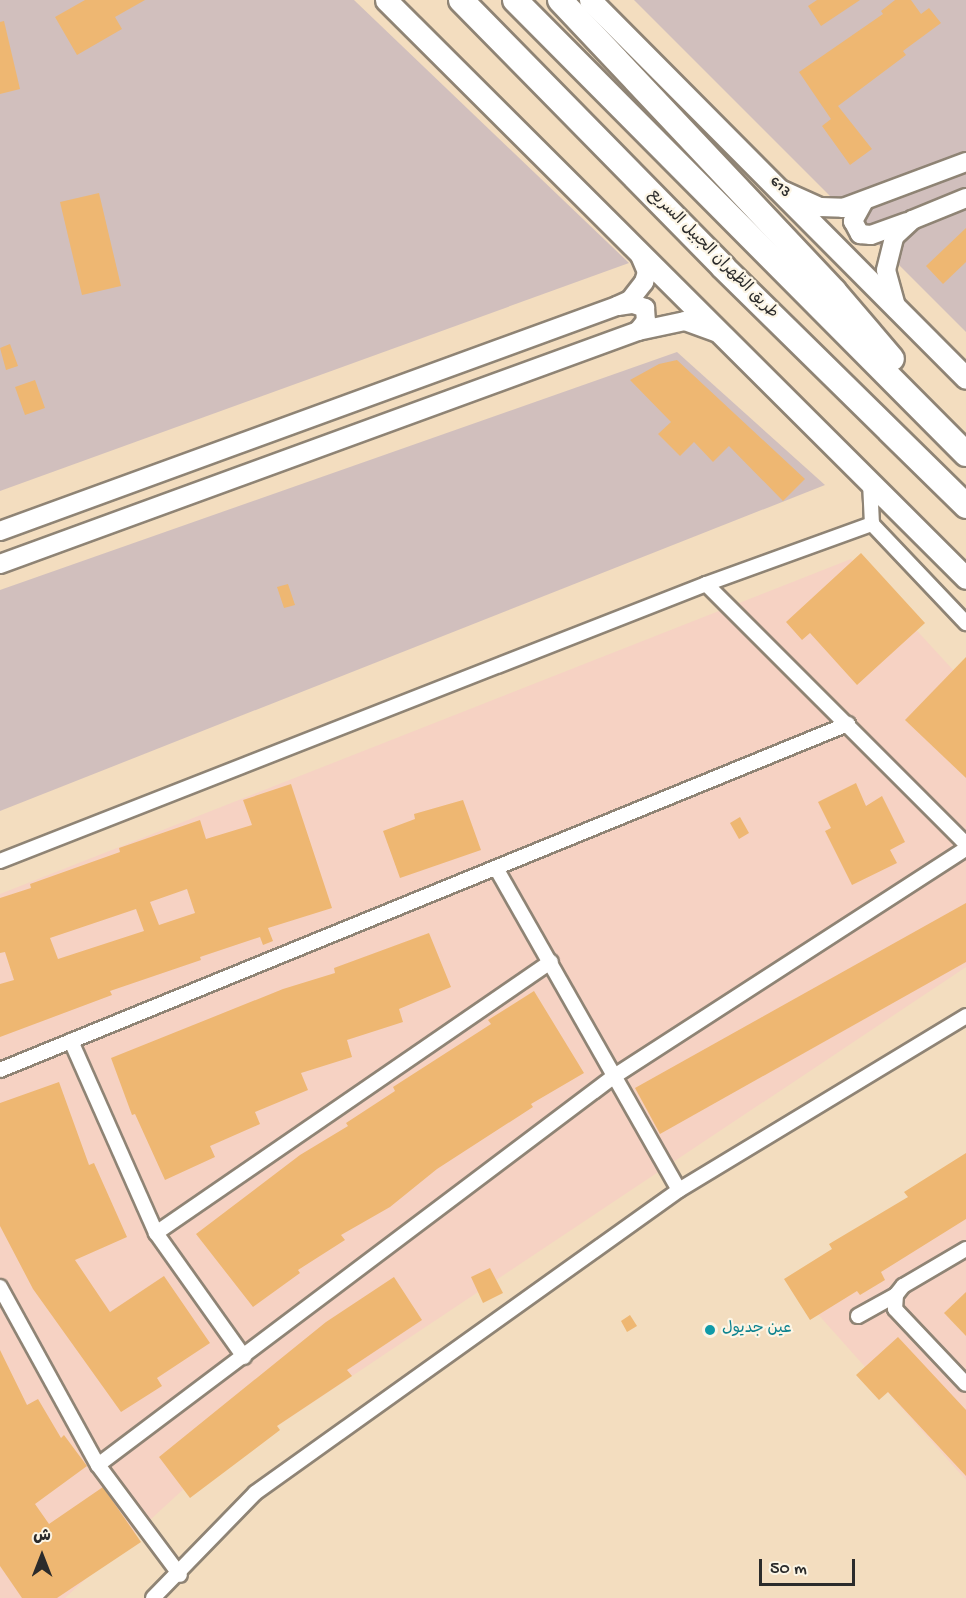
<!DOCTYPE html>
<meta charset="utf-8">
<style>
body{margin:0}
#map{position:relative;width:966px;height:1598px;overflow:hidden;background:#f3ddbf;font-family:"Gochi Hand","Playpen Sans Arabic",sans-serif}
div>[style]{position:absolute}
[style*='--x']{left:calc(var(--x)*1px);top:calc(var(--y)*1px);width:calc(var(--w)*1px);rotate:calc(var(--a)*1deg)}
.built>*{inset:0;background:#f6d2c3}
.industrial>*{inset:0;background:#d1bfbd}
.building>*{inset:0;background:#eeb772}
.roads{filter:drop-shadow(2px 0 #8f8475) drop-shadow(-2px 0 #8f8475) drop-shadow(0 2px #8f8475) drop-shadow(0 -2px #8f8475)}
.street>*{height:14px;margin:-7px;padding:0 7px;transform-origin:7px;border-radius:7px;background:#fff}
.secondary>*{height:18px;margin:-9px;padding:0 9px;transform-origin:9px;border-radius:9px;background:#fff}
.primary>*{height:21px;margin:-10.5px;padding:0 10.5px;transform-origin:10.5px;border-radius:10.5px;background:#fff}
.highway>*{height:24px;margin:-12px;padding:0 12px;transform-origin:12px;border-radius:12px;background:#fff}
.dots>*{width:16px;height:16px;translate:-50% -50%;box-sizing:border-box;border:3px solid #fcf5e5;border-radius:50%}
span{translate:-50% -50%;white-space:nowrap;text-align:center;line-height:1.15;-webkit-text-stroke:4.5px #fcf5e5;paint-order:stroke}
.street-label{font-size:16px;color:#2b2b2b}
.culture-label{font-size:16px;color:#0d838f}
.left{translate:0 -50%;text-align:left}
.north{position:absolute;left:12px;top:1526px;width:60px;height:60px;-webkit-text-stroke:4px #fcf5e5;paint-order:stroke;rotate:0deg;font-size:16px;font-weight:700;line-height:24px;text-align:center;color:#2b2b2b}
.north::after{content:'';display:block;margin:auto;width:21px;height:27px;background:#2b2b2b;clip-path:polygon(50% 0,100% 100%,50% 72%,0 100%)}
.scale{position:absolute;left:759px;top:1559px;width:96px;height:27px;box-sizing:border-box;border:3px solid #2b2b2b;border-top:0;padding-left:8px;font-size:18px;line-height:21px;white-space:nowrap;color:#2b2b2b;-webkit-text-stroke:4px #fcf5e5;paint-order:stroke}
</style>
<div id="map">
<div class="built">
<i style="clip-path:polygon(851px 559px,966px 684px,966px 967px,187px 1486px,65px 1598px,0 1598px,0 894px)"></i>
<i style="clip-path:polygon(966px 1188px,966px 1480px,799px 1293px)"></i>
</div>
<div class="industrial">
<i style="clip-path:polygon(0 0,354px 0,629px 263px,0 491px)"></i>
<i style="clip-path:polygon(634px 0,966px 0,966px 332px)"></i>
<i style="clip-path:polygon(677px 352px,825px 485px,0 811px,0 590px)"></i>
</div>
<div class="building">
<i style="clip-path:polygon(85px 0,145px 0,115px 17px,122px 29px,77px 55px,55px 17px)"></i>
<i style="clip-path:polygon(817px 0,860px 0,821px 26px,808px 6px)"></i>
<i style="clip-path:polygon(895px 0,911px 0,921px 14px,929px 8px,941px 23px,903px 51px,906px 55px,838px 106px,872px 149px,850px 165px,822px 126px,831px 119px,799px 72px,883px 14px,881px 11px)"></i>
<i style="clip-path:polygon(4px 21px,20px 89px,0 94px,0 22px)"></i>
<i style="clip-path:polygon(99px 193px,121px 286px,82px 295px,60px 202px)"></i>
<i style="clip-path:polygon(966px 228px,966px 262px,943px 284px,926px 266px)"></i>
<i style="clip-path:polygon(10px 344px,18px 366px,6px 370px,0 348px)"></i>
<i style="clip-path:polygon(677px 360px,805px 479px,783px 501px,729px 446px,713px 462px,694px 442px,680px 456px,658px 434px,671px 422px,630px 380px,659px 364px)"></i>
<i style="clip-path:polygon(35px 380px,45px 408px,25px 415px,15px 387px)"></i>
<i style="clip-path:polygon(861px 553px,925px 623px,857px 685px,810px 633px,802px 640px,786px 622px)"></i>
<i style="clip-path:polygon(288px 584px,295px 605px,284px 608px,277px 587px)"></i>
<i style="clip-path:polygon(966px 657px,966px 778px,905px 720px)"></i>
<i style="clip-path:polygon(856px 783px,866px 806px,882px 796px,905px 842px,890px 850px,897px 863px,852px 885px,825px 831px,831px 828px,818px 802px)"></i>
<i style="clip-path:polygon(evenodd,291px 784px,332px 908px,268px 928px,273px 941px,263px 945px,260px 937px,200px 957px,201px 960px,110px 991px,112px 995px,0 1037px,0 984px,14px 980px,5px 952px,0 953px,0 898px,31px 888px,30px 884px,120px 852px,119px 848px,200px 820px,206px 839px,252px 825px,243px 800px,291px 784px,187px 889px,195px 913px,159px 925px,150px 902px,187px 889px,291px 784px,136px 909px,144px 931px,58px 959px,50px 938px,136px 909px)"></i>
<i style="clip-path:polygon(463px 800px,481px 850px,400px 878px,383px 831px,415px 819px,414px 814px)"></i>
<i style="clip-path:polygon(740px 817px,749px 833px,739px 839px,730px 823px)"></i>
<i style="clip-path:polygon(966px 903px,966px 962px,660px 1134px,635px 1088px)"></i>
<i style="clip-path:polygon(429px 933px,451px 987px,399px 1009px,403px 1022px,347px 1040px,352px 1057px,301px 1073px,308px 1090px,255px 1112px,260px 1124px,210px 1146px,215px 1157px,165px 1180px,135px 1114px,132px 1115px,111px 1058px,283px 989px,335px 973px,334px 968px)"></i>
<i style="clip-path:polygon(534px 991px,584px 1073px,531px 1104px,533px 1107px,437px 1169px,390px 1207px,341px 1235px,345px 1240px,298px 1270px,300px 1273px,253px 1307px,196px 1234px,300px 1155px,348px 1126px,346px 1123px,395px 1091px,393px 1087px,491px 1024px,488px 1020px)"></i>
<i style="clip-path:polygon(59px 1082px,89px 1165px,94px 1163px,127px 1237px,75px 1260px,110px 1312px,164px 1276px,210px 1343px,157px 1378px,162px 1386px,121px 1412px,33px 1289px,0 1226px,0 1103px)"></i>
<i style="clip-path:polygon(966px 1153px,966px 1219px,881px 1272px,885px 1280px,860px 1295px,857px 1291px,810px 1320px,784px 1279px,832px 1249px,829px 1244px,908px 1197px,904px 1192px)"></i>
<i style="clip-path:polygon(490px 1268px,503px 1293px,483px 1303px,471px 1277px)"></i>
<i style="clip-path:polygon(394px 1277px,422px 1320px,347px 1370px,352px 1376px,277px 1426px,280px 1430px,190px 1498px,159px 1457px,326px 1322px)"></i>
<i style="clip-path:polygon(966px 1292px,966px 1336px,944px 1313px)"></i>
<i style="clip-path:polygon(630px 1315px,637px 1326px,627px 1332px,621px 1321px)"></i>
<i style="clip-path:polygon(898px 1337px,966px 1410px,966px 1476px,888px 1392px,879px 1400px,856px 1375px)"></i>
<i style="clip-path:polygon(0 1350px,27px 1405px,38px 1399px,61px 1438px,64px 1435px,87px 1466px,35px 1504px,49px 1524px,103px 1487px,141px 1542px,57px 1598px,22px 1598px,0 1566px)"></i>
</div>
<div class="roads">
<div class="street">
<i style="--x:870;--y:482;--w:42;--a:87.3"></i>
<i style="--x:706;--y:584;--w:368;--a:45"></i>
<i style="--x:0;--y:861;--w:758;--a:-21.42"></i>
<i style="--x:706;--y:584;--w:177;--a:-19.9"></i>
<i style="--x:872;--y:524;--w:137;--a:46.5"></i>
<i style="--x:496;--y:868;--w:370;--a:60.4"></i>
<i style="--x:71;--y:1041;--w:210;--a:66.1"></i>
<i style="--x:156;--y:1233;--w:152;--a:54.6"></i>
<i style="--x:0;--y:1070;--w:916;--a:-22.2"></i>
<i style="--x:156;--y:1233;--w:479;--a:-34.5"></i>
<i style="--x:966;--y:1249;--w:73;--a:149.6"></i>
<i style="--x:903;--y:1286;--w:11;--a:128"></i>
<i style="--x:896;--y:1295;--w:14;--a:94"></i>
<i style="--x:895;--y:1309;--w:103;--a:46.6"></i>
<i style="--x:0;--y:1287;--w:203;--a:61.2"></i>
<i style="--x:98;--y:1465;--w:137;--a:53.3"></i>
<i style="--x:858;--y:1316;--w:43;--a:-28.9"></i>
<i style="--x:98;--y:1465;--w:645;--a:-36.99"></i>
<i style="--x:613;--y:1077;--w:420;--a:-32.9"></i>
<i style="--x:153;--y:1598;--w:146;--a:-45.8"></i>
<i style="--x:255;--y:1493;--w:521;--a:-35.55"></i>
<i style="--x:679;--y:1190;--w:336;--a:-31.2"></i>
</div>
<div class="secondary">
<i style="--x:782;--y:190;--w:42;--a:24.1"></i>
<i style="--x:820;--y:207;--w:23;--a:2"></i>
<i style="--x:843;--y:208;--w:131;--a:-20.5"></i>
<i style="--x:863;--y:203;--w:21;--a:119"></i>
<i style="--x:853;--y:221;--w:15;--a:62"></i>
<i style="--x:860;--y:234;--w:11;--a:5"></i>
<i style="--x:871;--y:235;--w:37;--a:-20"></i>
<i style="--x:618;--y:306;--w:15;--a:-8"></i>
<i style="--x:633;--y:304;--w:13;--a:18"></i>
<i style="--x:645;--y:308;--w:13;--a:86"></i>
<i style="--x:646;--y:321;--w:13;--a:129"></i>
<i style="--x:897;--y:310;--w:41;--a:-105.4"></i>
<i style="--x:886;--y:270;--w:34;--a:-76"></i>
<i style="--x:894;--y:237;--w:25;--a:-43"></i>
<i style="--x:912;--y:220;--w:58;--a:-22.2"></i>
<i style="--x:0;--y:531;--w:657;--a:-20.04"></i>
<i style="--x:617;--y:306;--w:14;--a:-25"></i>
<i style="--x:630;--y:300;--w:23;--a:-52"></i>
<i style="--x:644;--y:282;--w:10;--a:-73"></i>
<i style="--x:647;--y:272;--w:21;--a:-113"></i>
<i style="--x:0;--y:564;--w:679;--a:-20.06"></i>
<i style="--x:638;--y:331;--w:48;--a:-12"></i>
<i style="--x:685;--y:321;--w:33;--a:20"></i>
</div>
<div class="primary">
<i style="--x:386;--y:0;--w:819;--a:44.9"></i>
<i style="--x:590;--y:0;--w:533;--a:45.15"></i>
</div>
<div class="highway">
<i style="--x:461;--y:0;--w:374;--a:45.5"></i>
<i style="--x:723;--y:267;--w:341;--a:44.5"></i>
<i style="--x:515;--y:0;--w:640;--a:45.19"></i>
<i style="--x:560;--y:0;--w:400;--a:46.7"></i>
<i style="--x:834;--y:291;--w:89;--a:49.5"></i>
</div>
</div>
<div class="dots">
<i style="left:710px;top:1330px;background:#0f9aa8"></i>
</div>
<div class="street-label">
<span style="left:779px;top:188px;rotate:45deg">613</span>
<span style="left:712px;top:255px;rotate:45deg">طريق الظهران الجبيل السريع</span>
</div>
<div class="culture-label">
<span class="left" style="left:722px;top:1330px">عين جديول</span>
</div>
<div class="north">ش</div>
<div class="scale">50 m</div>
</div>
